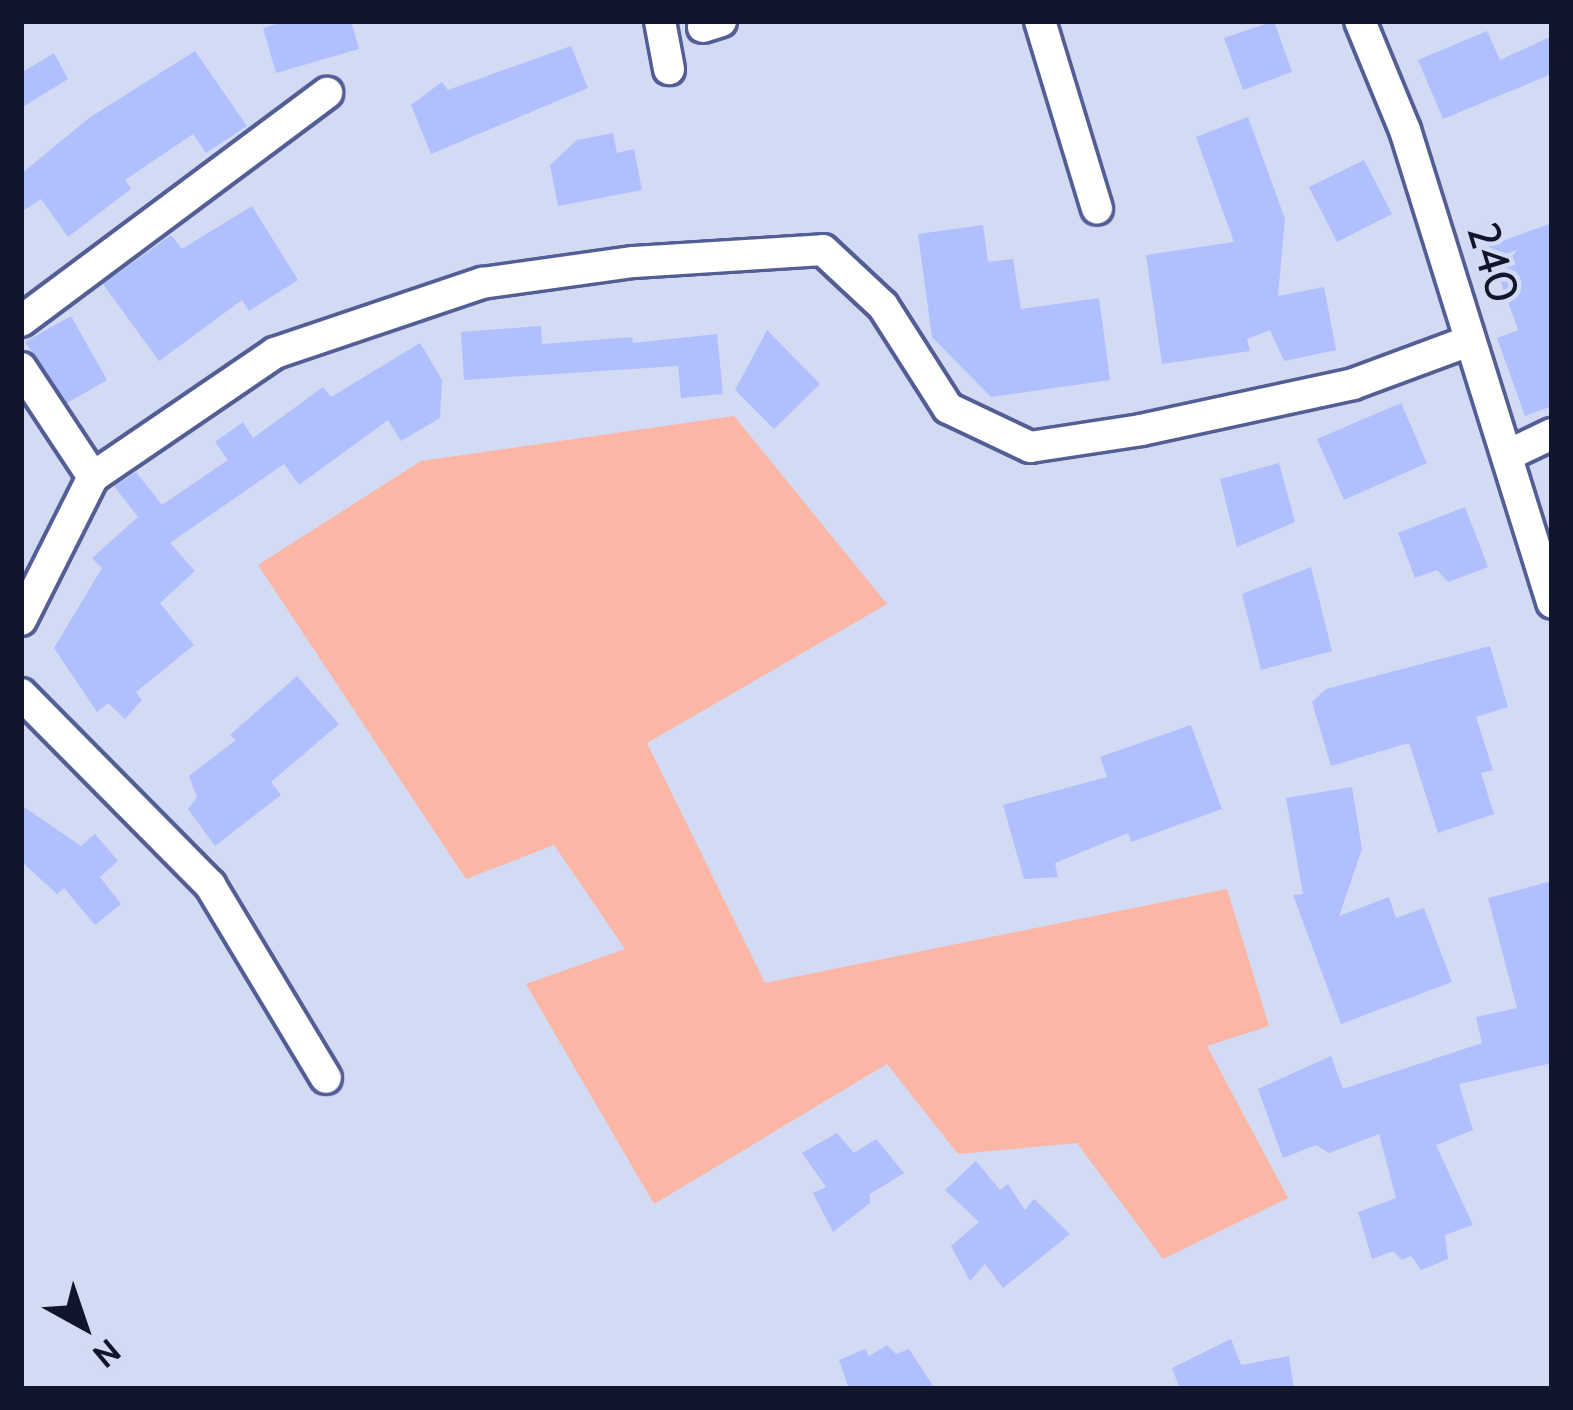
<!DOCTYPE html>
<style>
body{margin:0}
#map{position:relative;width:1573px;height:1410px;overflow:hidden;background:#d3daf3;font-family:Cabin,sans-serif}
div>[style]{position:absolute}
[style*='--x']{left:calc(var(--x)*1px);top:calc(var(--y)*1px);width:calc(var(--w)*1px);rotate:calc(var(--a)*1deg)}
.green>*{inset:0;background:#fbb6a5}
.building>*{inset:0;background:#b0bffd}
.roads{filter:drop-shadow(3px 0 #535e95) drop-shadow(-3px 0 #535e95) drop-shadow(0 3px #535e95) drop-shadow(0 -3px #535e95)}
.minor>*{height:30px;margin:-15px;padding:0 15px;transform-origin:15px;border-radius:15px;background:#fff}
span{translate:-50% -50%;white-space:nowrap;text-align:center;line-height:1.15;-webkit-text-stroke:9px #d3daf3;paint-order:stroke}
.street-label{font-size:45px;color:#12162c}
.frame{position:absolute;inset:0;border:24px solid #12162c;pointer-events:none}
.north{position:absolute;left:24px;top:1266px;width:120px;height:120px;-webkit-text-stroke:9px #d3daf3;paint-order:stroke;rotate:140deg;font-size:33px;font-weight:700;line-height:48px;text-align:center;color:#12162c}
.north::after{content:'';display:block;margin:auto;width:42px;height:54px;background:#12162c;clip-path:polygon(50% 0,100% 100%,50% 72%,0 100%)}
</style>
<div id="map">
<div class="green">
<i style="clip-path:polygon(734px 416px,887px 604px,647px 743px,765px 983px,1227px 889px,1269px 1026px,1207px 1046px,1288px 1198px,1163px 1259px,1077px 1143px,958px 1154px,887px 1064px,654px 1204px,526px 984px,625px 949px,554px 845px,466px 879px,258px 565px,421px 461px)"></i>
</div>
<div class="building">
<i style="clip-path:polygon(287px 21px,351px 21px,359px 49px,276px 73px,263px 28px)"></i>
<i style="clip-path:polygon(1274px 21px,1292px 72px,1243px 90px,1224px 38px)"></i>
<i style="clip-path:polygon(1487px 31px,1500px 60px,1552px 36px,1552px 74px,1443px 119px,1418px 60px)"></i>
<i style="clip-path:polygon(571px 46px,588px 88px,431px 154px,411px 105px,442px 82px,448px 90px)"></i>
<i style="clip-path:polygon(195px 51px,247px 126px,206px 153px,193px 134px,125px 180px,131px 189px,68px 237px,41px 199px,21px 212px,21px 174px,89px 118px)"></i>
<i style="clip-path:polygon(54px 53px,68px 79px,21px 108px,21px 73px)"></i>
<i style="clip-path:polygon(1248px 117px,1285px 219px,1278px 296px,1324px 287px,1336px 350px,1284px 361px,1270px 330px,1247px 339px,1250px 351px,1162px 364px,1146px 255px,1234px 242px,1196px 137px)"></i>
<i style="clip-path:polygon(613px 133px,617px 153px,634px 149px,642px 190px,558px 206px,550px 165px,577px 140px)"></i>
<i style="clip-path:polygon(1364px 160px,1392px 214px,1337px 242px,1309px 187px)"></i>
<i style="clip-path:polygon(252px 206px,298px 280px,249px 311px,242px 300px,159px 361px,103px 284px,171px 235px,182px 249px)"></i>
<i style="clip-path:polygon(1552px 223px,1552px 406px,1525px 416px,1497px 338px,1518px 330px,1488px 246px)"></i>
<i style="clip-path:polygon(983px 225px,988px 262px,1013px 259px,1021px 309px,1099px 298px,1110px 380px,991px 397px,932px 337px,918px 234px)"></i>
<i style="clip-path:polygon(71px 316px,107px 380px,67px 403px,25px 342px)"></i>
<i style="clip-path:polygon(541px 326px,542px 344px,632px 337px,633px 343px,717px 334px,723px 394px,681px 398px,678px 366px,464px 380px,461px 332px)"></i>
<i style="clip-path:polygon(767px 330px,820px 384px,774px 429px,735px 390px)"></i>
<i style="clip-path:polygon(420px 343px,442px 380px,440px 418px,401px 441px,388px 420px,299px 485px,284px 464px,170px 543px,195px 571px,160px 603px,194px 645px,136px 692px,142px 700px,125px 719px,108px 703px,97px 712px,54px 648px,102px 568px,92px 558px,138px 517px,114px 486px,136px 472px,162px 505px,228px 460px,215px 442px,243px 422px,253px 438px,323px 387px,331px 397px)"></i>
<i style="clip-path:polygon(1401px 403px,1427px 463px,1344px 500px,1317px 439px)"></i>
<i style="clip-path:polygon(1279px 463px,1295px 522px,1237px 547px,1220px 479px)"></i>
<i style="clip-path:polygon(1465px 507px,1488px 567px,1448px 582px,1437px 570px,1415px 578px,1398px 533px)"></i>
<i style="clip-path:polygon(1311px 567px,1332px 651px,1261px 670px,1242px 594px)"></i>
<i style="clip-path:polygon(1490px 646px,1508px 707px,1476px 717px,1493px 770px,1481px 773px,1494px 814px,1438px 833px,1409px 743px,1331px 766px,1312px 702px,1326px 689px)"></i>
<i style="clip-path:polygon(297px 676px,339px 724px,271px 782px,281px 795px,215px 846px,188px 809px,197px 797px,189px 776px,236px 740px,230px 735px)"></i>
<i style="clip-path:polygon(1191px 725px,1222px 809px,1131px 842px,1128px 833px,1055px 863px,1058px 877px,1024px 879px,1003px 805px,1107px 777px,1100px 757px)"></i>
<i style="clip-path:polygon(1352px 787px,1362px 849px,1339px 916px,1389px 897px,1396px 918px,1424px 908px,1452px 982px,1341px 1024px,1293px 895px,1303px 894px,1286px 798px)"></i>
<i style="clip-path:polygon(21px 805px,81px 846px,95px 834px,118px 861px,100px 877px,121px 904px,95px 925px,64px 888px,57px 894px,21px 861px)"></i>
<i style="clip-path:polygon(1552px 881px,1552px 1063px,1459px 1084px,1473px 1130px,1436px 1145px,1473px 1225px,1445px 1235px,1448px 1259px,1421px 1270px,1411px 1256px,1402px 1260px,1393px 1251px,1372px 1259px,1358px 1212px,1396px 1198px,1379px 1134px,1329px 1153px,1316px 1145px,1283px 1158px,1258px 1089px,1331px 1056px,1343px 1089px,1482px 1043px,1476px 1017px,1517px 1008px,1488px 898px)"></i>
<i style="clip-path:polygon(837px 1133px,854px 1153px,876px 1139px,904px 1173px,870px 1194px,870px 1203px,833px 1232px,813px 1193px,826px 1187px,802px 1153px)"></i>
<i style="clip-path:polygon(976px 1161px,1000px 1190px,1008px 1184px,1025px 1210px,1034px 1199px,1070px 1234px,1003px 1288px,985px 1264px,970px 1281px,951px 1246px,979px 1222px,945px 1190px)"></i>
<i style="clip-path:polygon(1231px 1339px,1241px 1365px,1289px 1356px,1294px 1389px,1180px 1389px,1172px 1368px)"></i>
<i style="clip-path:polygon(887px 1345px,896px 1354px,909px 1349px,935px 1389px,849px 1389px,839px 1360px,865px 1349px,869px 1356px)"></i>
</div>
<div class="roads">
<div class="minor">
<i style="--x:660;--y:21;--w:49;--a:79.4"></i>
<i style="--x:1040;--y:21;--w:196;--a:73.1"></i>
<i style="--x:1360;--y:21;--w:118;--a:67.6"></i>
<i style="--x:1405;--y:130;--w:495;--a:72.7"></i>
<i style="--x:703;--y:27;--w:19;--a:-18"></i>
<i style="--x:21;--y:321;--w:382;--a:-36.7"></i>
<i style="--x:21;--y:368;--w:131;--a:56.6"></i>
<i style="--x:1508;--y:455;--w:49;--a:-25.5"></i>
<i style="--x:21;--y:620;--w:160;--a:-63.3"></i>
<i style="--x:93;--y:477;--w:220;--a:-34.3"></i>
<i style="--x:275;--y:353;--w:219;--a:-18.7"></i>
<i style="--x:482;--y:283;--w:153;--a:-7.9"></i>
<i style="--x:634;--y:262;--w:189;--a:-3.6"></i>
<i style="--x:823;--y:250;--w:82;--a:43"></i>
<i style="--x:883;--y:306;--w:121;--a:57.5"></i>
<i style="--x:948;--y:408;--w:91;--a:25.4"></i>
<i style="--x:1030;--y:447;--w:112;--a:-8.7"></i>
<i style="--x:1141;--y:430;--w:217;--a:-12.2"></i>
<i style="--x:1353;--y:384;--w:124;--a:-20.3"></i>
<i style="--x:21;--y:694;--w:269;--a:45.3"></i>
<i style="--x:210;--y:885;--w:225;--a:59"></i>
</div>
</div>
<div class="street-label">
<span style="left:1493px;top:263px;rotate:73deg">240</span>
</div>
<div class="frame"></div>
<div class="north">N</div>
</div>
